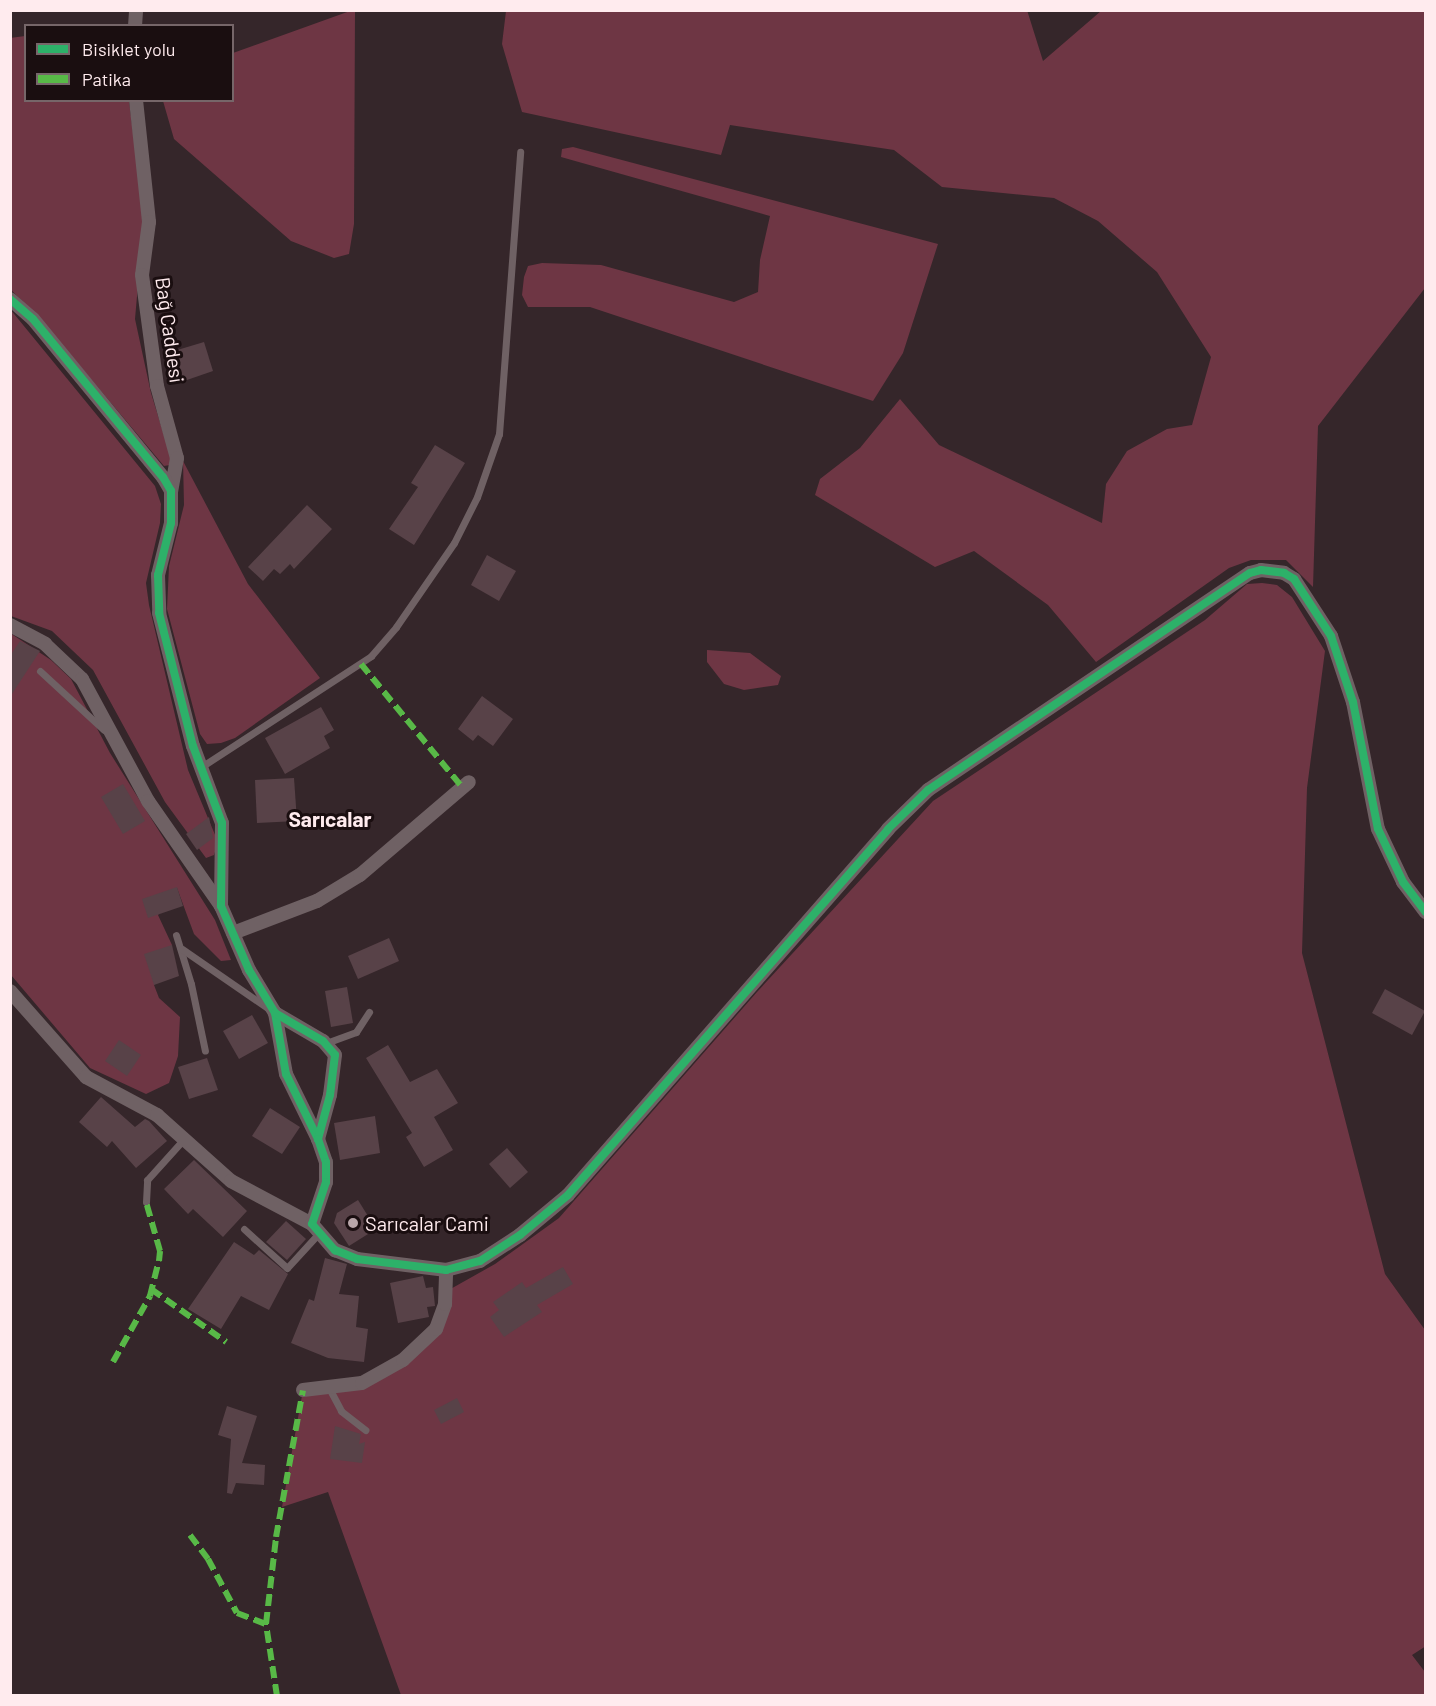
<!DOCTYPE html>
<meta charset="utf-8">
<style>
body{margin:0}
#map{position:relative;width:1436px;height:1706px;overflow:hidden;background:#35262a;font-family:Barlow,sans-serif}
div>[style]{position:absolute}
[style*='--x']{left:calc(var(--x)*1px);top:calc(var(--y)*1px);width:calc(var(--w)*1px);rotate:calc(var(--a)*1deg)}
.green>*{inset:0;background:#6e3644}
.building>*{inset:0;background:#584248}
.service>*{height:7px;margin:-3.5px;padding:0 3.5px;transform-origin:3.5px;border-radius:3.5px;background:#6f6164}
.minor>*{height:14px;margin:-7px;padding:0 7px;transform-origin:7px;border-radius:7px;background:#6f6164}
.quiet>*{height:6px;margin-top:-3px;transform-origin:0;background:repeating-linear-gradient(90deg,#58b947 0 12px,transparent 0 18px)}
.cycleway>*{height:8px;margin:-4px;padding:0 4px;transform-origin:4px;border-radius:4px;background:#2db169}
.dots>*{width:16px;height:16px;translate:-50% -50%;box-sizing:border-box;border:3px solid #1a0e10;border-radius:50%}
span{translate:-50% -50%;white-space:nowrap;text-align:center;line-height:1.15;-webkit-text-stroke:6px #1a0e10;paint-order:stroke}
.street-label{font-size:20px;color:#ffebee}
.poi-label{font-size:20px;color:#ffebee}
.left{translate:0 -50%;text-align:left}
.neighbourhood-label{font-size:21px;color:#ffebee;font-weight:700}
.frame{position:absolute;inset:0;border:12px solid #ffebee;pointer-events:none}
.legend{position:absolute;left:24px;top:24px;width:210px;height:78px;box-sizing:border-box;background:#1a0e10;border:2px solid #766669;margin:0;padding:8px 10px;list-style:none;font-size:18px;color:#ffebee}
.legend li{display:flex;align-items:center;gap:12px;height:30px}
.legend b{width:30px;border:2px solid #766669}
</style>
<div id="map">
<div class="green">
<i style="clip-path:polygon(1027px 10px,1043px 61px,1101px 11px,1425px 11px,1425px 288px,1318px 426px,1313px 587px,1286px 560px,1251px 560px,1229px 568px,1096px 662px,1048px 605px,974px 551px,935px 567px,815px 495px,820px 479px,860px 448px,900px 399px,939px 445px,1102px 523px,1106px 484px,1127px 451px,1167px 429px,1192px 425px,1211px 357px,1157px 272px,1098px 221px,1054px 198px,942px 187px,894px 150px,730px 125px,721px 155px,522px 112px,502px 44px,506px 11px)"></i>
<i style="clip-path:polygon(350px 11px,355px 11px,354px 224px,349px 254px,334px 258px,291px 241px,174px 139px,163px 101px,232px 100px,233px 53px)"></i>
<i style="clip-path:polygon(25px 36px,26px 100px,129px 101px,144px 217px,135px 319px,151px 393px,171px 458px,170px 465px,164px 466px,38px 316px,11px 290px,10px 38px)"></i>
<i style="clip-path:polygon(573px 147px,938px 244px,903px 353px,873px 401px,590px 307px,528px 307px,522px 295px,524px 277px,528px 266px,542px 263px,601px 265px,734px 302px,758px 292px,760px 260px,770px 216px,561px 157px,562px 149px)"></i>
<i style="clip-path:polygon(10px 309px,155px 486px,161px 504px,160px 523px,146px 583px,149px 605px,188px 770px,218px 842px,214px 855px,206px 858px,165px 802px,93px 670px,52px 631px,11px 616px)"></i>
<i style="clip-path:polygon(183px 461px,248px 584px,320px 678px,235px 738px,221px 743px,207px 744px,200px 734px,167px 609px,169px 566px,184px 505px)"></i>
<i style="clip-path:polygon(1262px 583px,1277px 585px,1292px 597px,1325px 651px,1307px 788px,1302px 953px,1385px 1274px,1425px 1330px,1426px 1646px,1412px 1655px,1425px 1672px,1425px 1695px,401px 1695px,328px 1492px,282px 1507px,303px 1390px,344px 1387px,430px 1337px,447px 1291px,495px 1264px,559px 1218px,757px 992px,933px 801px,1205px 620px,1247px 584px)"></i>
<i style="clip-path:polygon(10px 633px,51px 660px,71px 679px,110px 753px,215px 920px,231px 960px,221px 961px,194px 934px,177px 888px,158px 915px,172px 945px,154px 985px,159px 998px,180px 1017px,178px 1056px,169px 1083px,146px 1094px,90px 1068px,11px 975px)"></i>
<i style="clip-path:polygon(707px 650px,750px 653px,781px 676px,778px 685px,744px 690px,724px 684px,707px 662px)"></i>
</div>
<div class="building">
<i style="clip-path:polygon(204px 342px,213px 371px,184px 381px,174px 351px)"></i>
<i style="clip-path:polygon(435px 445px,465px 463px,414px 545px,389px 529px,418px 487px,411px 483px)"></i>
<i style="clip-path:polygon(307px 505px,332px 529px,294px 569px,290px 564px,280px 574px,274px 569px,263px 581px,248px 567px)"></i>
<i style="clip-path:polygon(487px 555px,516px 571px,499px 601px,471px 585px)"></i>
<i style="clip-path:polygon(20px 641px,40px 651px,10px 697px,10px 656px)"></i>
<i style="clip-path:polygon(482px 696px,513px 719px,493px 746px,478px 735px,473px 741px,458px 729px)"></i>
<i style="clip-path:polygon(321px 707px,334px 730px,324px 736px,330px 748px,285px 774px,265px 738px)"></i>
<i style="clip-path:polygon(294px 778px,297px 821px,257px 823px,255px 780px)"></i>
<i style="clip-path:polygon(123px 784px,145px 821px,123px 834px,101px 797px)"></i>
<i style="clip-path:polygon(209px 817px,213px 838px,197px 850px,186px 834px)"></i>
<i style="clip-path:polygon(177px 887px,183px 906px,148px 918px,142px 899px)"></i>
<i style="clip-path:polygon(389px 938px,399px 961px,358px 979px,348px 956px)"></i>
<i style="clip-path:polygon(172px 945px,179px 976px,154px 985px,144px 954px)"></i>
<i style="clip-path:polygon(347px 987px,353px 1023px,331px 1027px,325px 991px)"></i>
<i style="clip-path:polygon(1385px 989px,1425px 1011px,1412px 1035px,1372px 1013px)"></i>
<i style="clip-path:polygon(252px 1015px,268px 1043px,239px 1059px,223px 1031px)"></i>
<i style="clip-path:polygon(119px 1040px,141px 1055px,127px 1076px,105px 1061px)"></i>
<i style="clip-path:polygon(388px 1045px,410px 1082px,437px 1069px,458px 1103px,434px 1117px,453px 1150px,424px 1167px,406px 1137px,412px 1133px,366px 1058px)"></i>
<i style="clip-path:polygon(207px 1058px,218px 1090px,189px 1099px,178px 1067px)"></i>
<i style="clip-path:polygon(101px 1097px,135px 1127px,145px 1119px,149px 1121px,167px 1141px,136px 1168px,112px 1141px,107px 1147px,79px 1122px)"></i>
<i style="clip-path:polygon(270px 1108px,300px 1127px,282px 1154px,252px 1136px)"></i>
<i style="clip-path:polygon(375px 1116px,380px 1153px,340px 1160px,334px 1123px)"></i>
<i style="clip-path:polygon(507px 1148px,528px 1172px,510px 1188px,489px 1164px)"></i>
<i style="clip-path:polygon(194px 1160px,247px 1211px,223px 1237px,193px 1209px,188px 1214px,164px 1189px)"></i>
<i style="clip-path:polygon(358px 1200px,376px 1229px,349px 1246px,334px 1223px,337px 1213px)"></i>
<i style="clip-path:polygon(286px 1221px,306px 1239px,287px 1260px,266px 1242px)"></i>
<i style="clip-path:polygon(234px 1242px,254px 1255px,259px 1250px,288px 1274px,269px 1310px,241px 1296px,221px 1329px,188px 1309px)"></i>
<i style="clip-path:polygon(325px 1258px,347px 1264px,339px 1294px,359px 1296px,356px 1327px,368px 1329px,364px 1362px,328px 1358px,291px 1343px,309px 1299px,314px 1301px)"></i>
<i style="clip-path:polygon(563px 1267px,573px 1284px,537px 1305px,542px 1312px,504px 1337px,490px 1317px,499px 1310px,493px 1302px,522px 1282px,526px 1288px)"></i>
<i style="clip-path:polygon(423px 1276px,426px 1288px,433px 1287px,435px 1306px,427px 1307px,429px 1317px,398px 1323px,390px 1283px)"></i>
<i style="clip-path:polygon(457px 1398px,464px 1412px,441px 1424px,434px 1410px)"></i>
<i style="clip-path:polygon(227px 1406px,257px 1416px,242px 1463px,265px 1465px,264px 1485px,236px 1483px,232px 1494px,227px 1493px,231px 1439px,218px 1435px)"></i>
<i style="clip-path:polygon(335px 1426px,361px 1434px,359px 1444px,365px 1442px,362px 1463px,330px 1459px)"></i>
</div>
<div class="service">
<i style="--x:40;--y:671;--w:87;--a:42.7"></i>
<i style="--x:201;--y:767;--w:203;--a:-33.1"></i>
<i style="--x:371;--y:656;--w:38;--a:-49"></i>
<i style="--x:396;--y:627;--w:102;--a:-55.4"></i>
<i style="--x:454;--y:543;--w:51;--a:-63.4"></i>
<i style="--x:477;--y:497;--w:67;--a:-70.8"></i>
<i style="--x:499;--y:434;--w:283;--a:-85.7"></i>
<i style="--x:176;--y:935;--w:51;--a:73"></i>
<i style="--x:191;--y:984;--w:68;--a:78.2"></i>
<i style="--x:182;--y:949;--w:106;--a:34.6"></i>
<i style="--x:326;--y:1043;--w:32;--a:-20"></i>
<i style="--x:356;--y:1032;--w:24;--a:-57"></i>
<i style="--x:146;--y:1202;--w:22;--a:-87"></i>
<i style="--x:147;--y:1180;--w:54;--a:-48"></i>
<i style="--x:244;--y:1229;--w:58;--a:42.2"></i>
<i style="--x:287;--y:1268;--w:47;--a:-47.6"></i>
<i style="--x:329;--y:1388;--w:26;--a:62"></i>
<i style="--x:341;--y:1411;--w:31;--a:38"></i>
</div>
<div class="minor">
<i style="--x:135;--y:26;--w:16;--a:-86"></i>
<i style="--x:136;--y:100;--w:123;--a:83.9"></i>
<i style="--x:149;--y:222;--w:53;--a:97.5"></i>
<i style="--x:142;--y:275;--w:112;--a:82.3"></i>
<i style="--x:157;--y:386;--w:75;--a:74.5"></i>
<i style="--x:177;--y:458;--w:34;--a:100"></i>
<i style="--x:10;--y:299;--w:30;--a:41"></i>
<i style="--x:33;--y:319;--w:205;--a:50.6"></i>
<i style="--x:163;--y:477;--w:16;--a:60"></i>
<i style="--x:171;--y:491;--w:32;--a:90"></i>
<i style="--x:171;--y:523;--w:54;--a:104"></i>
<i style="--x:158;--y:575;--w:38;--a:88"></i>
<i style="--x:159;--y:613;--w:137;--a:75.7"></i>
<i style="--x:193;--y:746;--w:82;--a:69.4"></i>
<i style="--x:222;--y:823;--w:83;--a:90.7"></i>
<i style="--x:221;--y:906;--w:70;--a:66.4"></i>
<i style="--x:249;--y:970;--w:50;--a:58.8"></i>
<i style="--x:275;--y:1013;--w:62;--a:79.8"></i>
<i style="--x:286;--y:1074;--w:72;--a:63.8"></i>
<i style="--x:10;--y:625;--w:40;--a:28"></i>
<i style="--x:45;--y:644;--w:51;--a:43.4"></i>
<i style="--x:82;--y:679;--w:139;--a:61.6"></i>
<i style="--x:148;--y:801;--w:128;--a:55.2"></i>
<i style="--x:233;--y:933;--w:90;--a:-20.9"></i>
<i style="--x:317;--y:901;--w:50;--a:-31.2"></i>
<i style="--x:360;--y:875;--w:143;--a:-40.5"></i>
<i style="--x:10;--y:991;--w:115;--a:48.5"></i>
<i style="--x:86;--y:1077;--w:81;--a:28.2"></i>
<i style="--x:157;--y:1115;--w:99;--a:41.7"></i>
<i style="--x:231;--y:1181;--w:92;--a:28"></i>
<i style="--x:275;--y:1013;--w:56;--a:30.3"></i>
<i style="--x:323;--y:1041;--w:18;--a:49"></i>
<i style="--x:335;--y:1055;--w:40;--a:97.1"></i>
<i style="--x:330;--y:1095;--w:46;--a:105.3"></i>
<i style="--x:318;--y:1139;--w:24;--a:71"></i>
<i style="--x:326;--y:1162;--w:20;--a:90"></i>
<i style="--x:326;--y:1182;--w:44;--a:108.4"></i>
<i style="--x:312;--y:1224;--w:35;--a:49"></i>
<i style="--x:335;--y:1250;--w:24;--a:22"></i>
<i style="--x:357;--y:1259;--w:90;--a:7"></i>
<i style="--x:446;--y:1270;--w:35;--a:-15"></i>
<i style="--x:480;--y:1261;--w:48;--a:-33"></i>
<i style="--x:520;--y:1235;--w:62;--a:-39.8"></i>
<i style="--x:568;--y:1195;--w:486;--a:-48.8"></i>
<i style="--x:888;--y:829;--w:56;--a:-44.3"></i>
<i style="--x:928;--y:790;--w:388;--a:-34"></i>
<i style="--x:1250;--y:573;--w:11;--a:-15"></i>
<i style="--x:1261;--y:570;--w:23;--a:7"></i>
<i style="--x:1284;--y:573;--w:12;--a:31"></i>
<i style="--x:1294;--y:579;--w:68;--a:57"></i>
<i style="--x:1331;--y:636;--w:70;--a:71.6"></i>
<i style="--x:1353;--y:702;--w:129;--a:78.9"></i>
<i style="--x:1378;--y:829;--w:59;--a:64.7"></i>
<i style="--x:1403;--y:882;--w:38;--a:53"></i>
<i style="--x:303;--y:1390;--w:59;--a:-6.8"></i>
<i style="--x:362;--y:1383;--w:47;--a:-29.3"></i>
<i style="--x:403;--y:1360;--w:45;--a:-43.2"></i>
<i style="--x:436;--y:1329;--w:27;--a:-70"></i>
<i style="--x:445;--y:1304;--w:34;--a:-88"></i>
</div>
<div class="quiet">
<i style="--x:361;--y:664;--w:159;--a:50.6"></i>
<i style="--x:151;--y:1289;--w:92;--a:35.2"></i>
<i style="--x:113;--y:1362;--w:76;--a:-60.7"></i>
<i style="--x:150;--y:1296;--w:36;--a:-76"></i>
<i style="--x:159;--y:1261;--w:10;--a:-84"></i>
<i style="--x:160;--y:1251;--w:51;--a:-105.9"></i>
<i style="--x:190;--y:1535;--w:30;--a:53"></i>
<i style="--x:208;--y:1559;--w:61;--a:61.8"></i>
<i style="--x:237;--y:1613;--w:31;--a:21"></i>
<i style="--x:277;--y:1696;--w:73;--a:-98.7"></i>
<i style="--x:266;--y:1624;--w:88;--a:-83.4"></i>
<i style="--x:276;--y:1537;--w:149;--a:-79.6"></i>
</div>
<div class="cycleway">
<i style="--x:10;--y:299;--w:30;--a:41"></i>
<i style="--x:33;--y:319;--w:205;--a:50.6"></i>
<i style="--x:163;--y:477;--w:16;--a:60"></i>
<i style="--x:171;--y:491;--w:32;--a:90"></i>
<i style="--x:171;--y:523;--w:54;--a:104"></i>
<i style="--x:158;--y:575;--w:38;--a:88"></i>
<i style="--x:159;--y:613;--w:137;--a:75.7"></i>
<i style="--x:193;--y:746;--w:82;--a:69.4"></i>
<i style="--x:222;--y:823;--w:83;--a:90.7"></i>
<i style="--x:221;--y:906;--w:70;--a:66.4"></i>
<i style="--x:249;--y:970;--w:50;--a:58.8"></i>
<i style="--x:275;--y:1013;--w:62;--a:79.8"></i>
<i style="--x:286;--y:1074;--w:72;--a:63.8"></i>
<i style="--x:275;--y:1013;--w:56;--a:30.3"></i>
<i style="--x:323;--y:1041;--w:18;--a:49"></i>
<i style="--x:335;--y:1055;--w:40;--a:97.1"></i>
<i style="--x:330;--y:1095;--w:46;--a:105.3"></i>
<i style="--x:318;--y:1139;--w:24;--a:71"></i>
<i style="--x:326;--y:1162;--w:20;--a:90"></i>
<i style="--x:326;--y:1182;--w:44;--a:108.4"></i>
<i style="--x:312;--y:1224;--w:35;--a:49"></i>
<i style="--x:335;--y:1250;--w:24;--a:22"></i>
<i style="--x:357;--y:1259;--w:90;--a:7"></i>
<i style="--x:446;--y:1270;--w:35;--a:-15"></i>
<i style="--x:480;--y:1261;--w:48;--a:-33"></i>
<i style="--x:520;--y:1235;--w:62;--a:-39.8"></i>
<i style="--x:568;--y:1195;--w:486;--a:-48.8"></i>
<i style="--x:888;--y:829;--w:56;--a:-44.3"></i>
<i style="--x:928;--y:790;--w:388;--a:-34"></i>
<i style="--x:1250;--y:573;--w:11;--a:-15"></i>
<i style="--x:1261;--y:570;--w:23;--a:7"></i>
<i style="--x:1284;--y:573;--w:12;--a:31"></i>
<i style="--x:1294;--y:579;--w:68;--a:57"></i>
<i style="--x:1331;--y:636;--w:70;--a:71.6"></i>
<i style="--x:1353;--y:702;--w:129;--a:78.9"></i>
<i style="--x:1378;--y:829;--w:59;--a:64.7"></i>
<i style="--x:1403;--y:882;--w:38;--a:53"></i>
</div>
<div class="dots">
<i style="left:353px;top:1223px;background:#b8a6a9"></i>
</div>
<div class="street-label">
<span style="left:170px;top:330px;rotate:82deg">Bağ Caddesi</span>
</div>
<div class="poi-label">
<span class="left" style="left:365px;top:1223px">Sarıcalar Cami</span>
</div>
<div class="neighbourhood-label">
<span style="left:330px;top:819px">Sarıcalar</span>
</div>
<div class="frame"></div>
<ul class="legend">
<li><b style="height:8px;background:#2db169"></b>Bisiklet yolu</li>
<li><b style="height:8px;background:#58b947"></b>Patika</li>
</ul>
</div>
